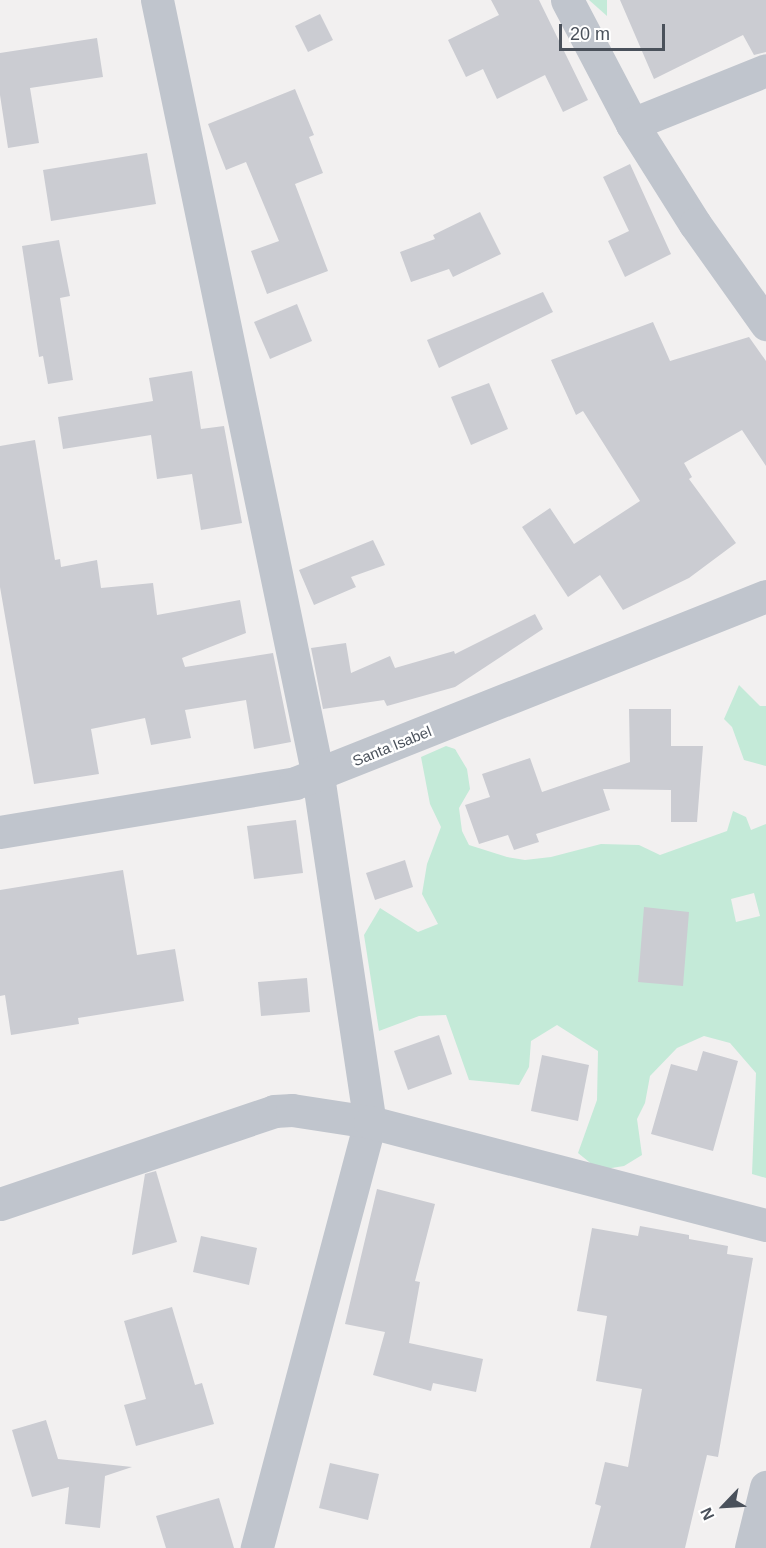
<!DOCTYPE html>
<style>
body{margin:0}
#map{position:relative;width:766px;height:1548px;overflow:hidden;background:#f2f0f0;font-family:Arial,sans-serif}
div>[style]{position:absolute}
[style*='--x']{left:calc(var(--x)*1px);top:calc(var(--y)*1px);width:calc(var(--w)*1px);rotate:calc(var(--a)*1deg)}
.green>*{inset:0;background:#c4ead8}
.building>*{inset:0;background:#cbccd2}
.minor>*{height:33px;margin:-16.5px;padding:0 16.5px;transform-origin:16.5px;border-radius:16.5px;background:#c0c5cd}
span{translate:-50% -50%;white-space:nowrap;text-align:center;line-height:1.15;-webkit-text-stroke:5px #fff;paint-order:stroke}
.street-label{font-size:15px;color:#4a515b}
.north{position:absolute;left:694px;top:1476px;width:60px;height:60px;-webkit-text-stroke:4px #fff;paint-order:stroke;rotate:245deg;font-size:16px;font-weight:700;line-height:24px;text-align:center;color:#4a515b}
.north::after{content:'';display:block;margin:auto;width:21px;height:27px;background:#4a515b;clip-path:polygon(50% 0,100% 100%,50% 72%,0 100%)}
.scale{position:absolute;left:559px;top:24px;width:106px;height:27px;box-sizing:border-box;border:3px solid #4a515b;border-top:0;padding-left:8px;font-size:18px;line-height:21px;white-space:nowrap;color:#4a515b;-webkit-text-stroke:4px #fff;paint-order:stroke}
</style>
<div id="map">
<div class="green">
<i style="clip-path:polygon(589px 0,607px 0,607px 16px)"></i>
<i style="clip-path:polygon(739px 685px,760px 706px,766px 706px,766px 766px,744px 760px,732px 727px,724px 719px)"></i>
<i style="clip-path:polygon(evenodd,446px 746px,455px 749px,467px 769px,470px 789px,459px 808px,462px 831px,469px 845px,507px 857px,525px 860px,551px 857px,601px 844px,639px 845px,660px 855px,727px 831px,733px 811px,746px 817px,751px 830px,766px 824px,766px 1178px,752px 1174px,756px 1073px,730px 1043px,704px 1036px,677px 1048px,650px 1076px,645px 1103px,637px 1119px,642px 1155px,624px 1166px,599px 1170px,578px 1153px,597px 1100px,598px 1051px,557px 1025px,531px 1041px,529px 1067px,519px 1085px,469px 1080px,446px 1015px,419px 1016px,379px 1031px,364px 935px,380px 908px,418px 932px,438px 924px,422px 894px,427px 864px,441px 827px,430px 804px,421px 757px,446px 746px,754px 893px,760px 916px,736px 922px,731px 899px,754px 893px)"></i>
</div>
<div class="building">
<i style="clip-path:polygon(491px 0,539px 0,588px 100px,563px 112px,545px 75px,497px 99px,483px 69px,466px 77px,448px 40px,499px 15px)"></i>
<i style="clip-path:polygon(620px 0,766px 0,766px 52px,754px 55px,743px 35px,654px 79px)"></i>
<i style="clip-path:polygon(320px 14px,333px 40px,308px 52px,295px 26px)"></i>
<i style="clip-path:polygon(97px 38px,103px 77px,30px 88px,39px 143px,8px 148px,0 95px,0 53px)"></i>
<i style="clip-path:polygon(295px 89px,314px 135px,309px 137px,323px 173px,295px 184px,328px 271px,267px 294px,251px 251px,279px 241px,246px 162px,226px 170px,208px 124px)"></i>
<i style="clip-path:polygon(147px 153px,156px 204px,51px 221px,43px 170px)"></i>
<i style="clip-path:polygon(630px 164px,671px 254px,625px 277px,608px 241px,629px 231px,603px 177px)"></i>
<i style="clip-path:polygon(480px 212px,501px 254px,453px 277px,449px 269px,411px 282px,400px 252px,435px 239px,433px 235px)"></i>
<i style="clip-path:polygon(59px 240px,70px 296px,60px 298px,73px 380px,48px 384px,43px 356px,39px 357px,22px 246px)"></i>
<i style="clip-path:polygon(543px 292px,553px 312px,439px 368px,427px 340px)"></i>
<i style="clip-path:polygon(297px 304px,312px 341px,270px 359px,254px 322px)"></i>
<i style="clip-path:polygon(653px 322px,670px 361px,749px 337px,766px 361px,766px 466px,742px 430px,684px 463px,692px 477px,689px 479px,736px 543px,689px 578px,623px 610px,600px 575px,568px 597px,522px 527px,550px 508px,574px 544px,640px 501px,583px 411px,576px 415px,551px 360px)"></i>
<i style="clip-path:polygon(192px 371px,201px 429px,224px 426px,242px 523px,201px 530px,192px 474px,157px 479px,151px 435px,63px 449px,58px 417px,153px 401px,149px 378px)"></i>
<i style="clip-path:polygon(489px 383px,508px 429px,471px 445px,451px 397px)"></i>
<i style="clip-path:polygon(35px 440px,55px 560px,60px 559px,61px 567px,97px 560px,101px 588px,153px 583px,157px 615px,240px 600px,246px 633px,182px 658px,185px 667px,273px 653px,291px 742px,254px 749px,246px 700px,185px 710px,191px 738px,151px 745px,145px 718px,91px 729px,99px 774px,34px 784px,0 587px,0 446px)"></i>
<i style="clip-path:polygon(373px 540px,385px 565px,351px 577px,356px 587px,314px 605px,299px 570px)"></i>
<i style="clip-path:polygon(535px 614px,543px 629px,455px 687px,387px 706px,384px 700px,323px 709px,311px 648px,346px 643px,351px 673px,390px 656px,395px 668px,454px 651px,455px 654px)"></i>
<i style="clip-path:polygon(629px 709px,671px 709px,671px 746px,703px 746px,697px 822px,671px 822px,671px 790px,603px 789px,610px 810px,536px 834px,539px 842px,514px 850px,508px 835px,479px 844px,465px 805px,490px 797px,482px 774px,530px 758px,542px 792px,630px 762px)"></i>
<i style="clip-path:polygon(296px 820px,303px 873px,254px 879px,247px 826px)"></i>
<i style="clip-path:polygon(405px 860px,413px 887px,375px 900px,366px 873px)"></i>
<i style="clip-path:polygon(123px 870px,137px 955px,175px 949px,184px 1001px,78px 1018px,79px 1024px,11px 1035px,5px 995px,0 996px,0 890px)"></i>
<i style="clip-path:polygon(644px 907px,689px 912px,683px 986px,638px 982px)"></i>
<i style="clip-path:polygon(307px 978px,310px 1012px,261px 1016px,258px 982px)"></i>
<i style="clip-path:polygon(439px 1035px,452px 1074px,408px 1090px,394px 1051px)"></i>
<i style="clip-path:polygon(703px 1051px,738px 1061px,713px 1151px,651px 1134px,671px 1064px,697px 1071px)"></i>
<i style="clip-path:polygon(542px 1055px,589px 1065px,578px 1121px,531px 1111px)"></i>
<i style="clip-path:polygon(156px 1171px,177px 1242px,132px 1255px,145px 1174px)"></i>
<i style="clip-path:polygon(377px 1189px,435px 1204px,415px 1281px,420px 1282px,409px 1343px,483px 1359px,476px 1392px,433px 1383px,431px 1391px,373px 1375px,385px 1332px,345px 1324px)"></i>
<i style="clip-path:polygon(640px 1226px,689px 1235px,689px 1239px,728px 1246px,727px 1254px,753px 1258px,718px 1457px,707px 1455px,685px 1548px,590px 1548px,601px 1506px,595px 1504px,605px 1462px,628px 1467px,642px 1389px,596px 1381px,607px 1316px,577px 1311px,592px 1228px,638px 1236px)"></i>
<i style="clip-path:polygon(201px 1236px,257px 1248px,249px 1285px,193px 1272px)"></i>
<i style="clip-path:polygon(172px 1307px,195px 1385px,202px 1383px,214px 1424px,136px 1446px,124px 1405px,146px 1399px,124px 1321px)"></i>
<i style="clip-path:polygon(46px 1420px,58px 1459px,132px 1467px,105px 1476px,100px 1528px,65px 1524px,69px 1487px,32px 1497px,12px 1430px)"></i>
<i style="clip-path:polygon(330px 1463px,379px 1474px,368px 1520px,319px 1508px)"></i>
<i style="clip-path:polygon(219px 1498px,234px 1548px,166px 1548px,156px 1516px)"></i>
</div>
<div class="minor">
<i style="--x:157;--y:0;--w:793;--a:78.28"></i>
<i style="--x:318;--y:776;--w:350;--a:81.5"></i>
<i style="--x:370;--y:1122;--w:441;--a:104.9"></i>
<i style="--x:567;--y:0;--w:140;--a:62.3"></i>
<i style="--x:632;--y:124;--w:118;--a:57.8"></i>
<i style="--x:695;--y:224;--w:123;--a:54.6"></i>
<i style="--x:632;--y:124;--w:144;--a:-21.9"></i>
<i style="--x:0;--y:832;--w:299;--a:-9.4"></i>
<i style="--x:295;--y:783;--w:507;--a:-21.65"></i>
<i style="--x:0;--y:1204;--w:289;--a:-18.7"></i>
<i style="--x:274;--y:1111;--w:18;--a:-3"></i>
<i style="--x:292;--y:1110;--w:79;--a:8.7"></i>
<i style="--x:370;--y:1122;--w:409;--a:14.6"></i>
<i style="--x:751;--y:1548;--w:63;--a:-76.2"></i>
</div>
<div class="street-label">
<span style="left:392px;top:746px;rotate:-22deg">Santa Isabel</span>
</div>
<div class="north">N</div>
<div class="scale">20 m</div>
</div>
